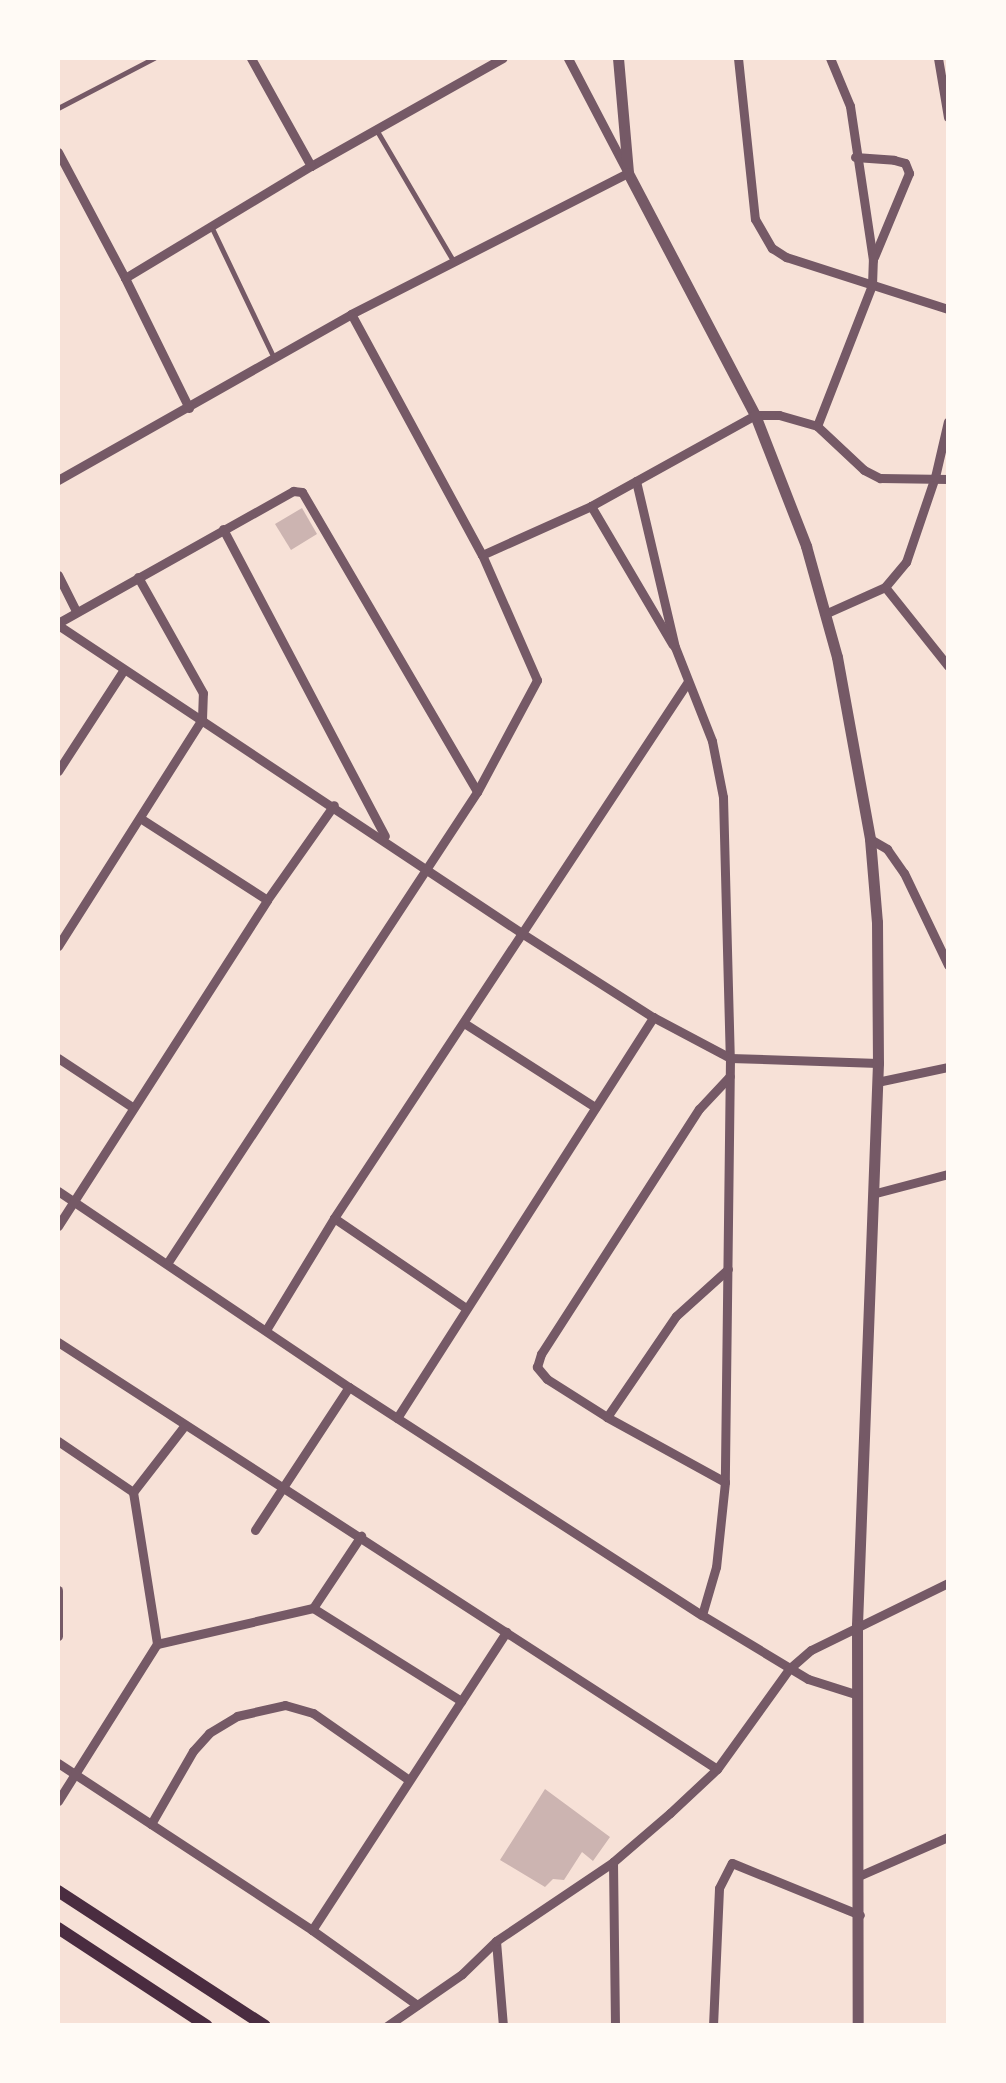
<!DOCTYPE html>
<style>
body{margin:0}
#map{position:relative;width:1006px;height:2083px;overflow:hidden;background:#f7e1d7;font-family:"PT Sans Narrow",sans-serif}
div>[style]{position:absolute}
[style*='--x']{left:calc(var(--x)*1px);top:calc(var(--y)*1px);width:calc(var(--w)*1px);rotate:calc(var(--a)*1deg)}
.building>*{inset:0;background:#ccb4b1}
.service>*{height:5px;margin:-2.5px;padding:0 2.5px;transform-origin:2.5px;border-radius:2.5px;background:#755966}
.minor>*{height:9px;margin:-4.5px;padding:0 4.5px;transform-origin:4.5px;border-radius:4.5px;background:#755966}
.tertiary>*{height:11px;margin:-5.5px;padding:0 5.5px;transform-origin:5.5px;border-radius:5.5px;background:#755966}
.secondary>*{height:12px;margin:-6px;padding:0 6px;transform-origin:6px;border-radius:6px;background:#4a2c40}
span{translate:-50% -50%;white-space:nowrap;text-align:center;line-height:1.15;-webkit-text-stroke:10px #fffaf5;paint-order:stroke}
.frame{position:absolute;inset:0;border:60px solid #fffaf5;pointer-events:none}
</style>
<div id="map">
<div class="building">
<i style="clip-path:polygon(302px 508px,317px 534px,291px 550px,275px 524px)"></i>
<i style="clip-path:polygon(545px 1789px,610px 1837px,593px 1861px,582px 1852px,564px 1880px,553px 1879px,545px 1887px,500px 1860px)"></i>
</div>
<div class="service">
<i style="--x:58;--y:108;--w:108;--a:-27.5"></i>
<i style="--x:377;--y:131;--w:152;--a:59.6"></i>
<i style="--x:211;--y:226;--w:144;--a:64.5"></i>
</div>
<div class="minor">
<i style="--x:738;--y:58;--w:162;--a:84"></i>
<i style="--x:755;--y:219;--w:34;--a:60"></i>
<i style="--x:772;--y:248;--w:17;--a:33"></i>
<i style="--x:786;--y:257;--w:170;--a:17.8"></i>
<i style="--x:938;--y:58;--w:60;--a:80.4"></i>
<i style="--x:58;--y:152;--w:143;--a:62"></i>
<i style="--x:855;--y:157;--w:39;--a:4"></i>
<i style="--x:894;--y:160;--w:11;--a:15"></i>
<i style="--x:905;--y:163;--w:11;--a:68"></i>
<i style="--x:909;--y:173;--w:91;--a:112.6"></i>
<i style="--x:311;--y:166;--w:220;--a:-29.4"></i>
<i style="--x:189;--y:408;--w:145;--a:-116.2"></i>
<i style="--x:125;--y:278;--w:217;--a:-31.1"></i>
<i style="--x:311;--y:166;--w:124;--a:-119.1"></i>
<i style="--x:817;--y:426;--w:151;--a:-68.7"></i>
<i style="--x:872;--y:285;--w:25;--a:-88"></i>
<i style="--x:873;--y:260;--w:156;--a:-98.5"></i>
<i style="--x:850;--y:106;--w:52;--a:-112.6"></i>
<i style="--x:58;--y:480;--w:337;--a:-29.5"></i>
<i style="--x:351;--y:314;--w:311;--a:-27"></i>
<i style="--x:628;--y:173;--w:130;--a:-117.6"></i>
<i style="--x:636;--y:481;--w:171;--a:76.8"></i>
<i style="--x:675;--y:647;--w:101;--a:68.5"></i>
<i style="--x:712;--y:741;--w:57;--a:78.9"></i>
<i style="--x:723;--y:797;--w:261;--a:88.5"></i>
<i style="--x:730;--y:1058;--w:424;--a:90.7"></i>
<i style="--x:725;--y:1482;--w:85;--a:96"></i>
<i style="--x:716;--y:1567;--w:50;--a:106.3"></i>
<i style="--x:591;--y:506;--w:161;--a:59.5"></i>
<i style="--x:223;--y:529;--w:347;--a:62.2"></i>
<i style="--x:482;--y:555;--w:120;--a:-24.2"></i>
<i style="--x:591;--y:506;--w:188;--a:-29"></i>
<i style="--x:755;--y:415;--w:24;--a:0"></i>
<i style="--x:779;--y:415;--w:40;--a:16"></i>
<i style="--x:817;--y:426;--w:64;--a:43.1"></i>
<i style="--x:864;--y:470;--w:18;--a:27"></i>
<i style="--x:880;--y:478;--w:68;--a:0.8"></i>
<i style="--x:58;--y:575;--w:40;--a:63.4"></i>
<i style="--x:885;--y:587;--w:101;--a:51.4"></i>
<i style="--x:827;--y:613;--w:64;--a:-24.1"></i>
<i style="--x:885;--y:587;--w:33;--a:-50"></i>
<i style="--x:906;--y:562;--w:90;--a:-71.2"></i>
<i style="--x:935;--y:477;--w:57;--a:-76.9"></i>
<i style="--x:58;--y:623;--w:270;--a:-29.3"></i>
<i style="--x:293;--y:491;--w:9;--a:6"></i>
<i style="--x:302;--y:492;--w:347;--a:59.7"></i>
<i style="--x:58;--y:625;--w:558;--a:33.6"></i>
<i style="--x:523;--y:934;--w:154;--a:32.6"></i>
<i style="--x:653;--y:1017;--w:87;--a:28"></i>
<i style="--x:730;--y:1058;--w:148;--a:1.9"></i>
<i style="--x:58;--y:771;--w:119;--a:-57"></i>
<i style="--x:140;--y:818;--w:151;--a:32.8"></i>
<i style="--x:870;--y:839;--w:20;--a:30"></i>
<i style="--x:887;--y:849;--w:29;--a:55"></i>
<i style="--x:904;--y:873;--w:102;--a:64.4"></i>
<i style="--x:58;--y:946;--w:269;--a:-57.6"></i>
<i style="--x:202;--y:719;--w:26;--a:-88"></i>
<i style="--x:203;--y:693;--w:133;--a:-119.3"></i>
<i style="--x:464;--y:1023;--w:156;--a:32.7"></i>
<i style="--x:58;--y:1058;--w:89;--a:33.5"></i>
<i style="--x:877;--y:1082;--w:73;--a:-11.9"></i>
<i style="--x:58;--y:1191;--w:351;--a:34"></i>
<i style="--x:349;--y:1387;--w:420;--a:32.9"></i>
<i style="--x:702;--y:1615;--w:124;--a:31.1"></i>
<i style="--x:808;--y:1679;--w:52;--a:17.7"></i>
<i style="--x:876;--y:1193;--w:74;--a:-14.8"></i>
<i style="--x:334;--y:1218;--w:160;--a:34.3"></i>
<i style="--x:58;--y:1226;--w:387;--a:-57.3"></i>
<i style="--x:267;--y:900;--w:116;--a:-54.8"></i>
<i style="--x:168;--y:1262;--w:562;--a:-56.68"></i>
<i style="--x:477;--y:792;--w:127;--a:-61.8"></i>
<i style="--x:537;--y:680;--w:137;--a:-113.7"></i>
<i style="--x:482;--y:555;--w:274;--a:-118.5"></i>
<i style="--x:266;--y:1330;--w:131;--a:-58.7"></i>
<i style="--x:334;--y:1218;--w:641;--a:-56.58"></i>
<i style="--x:58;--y:1342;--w:785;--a:32.94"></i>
<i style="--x:607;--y:1417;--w:122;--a:-55.7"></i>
<i style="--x:676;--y:1316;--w:70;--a:-42.1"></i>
<i style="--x:397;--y:1418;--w:476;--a:-57.4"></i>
<i style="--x:185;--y:1425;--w:85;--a:127.8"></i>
<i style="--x:133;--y:1492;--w:154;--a:81"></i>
<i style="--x:157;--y:1644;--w:160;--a:-13"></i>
<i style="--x:313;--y:1608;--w:87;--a:-56.3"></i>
<i style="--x:58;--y:1441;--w:91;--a:34.2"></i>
<i style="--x:725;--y:1482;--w:135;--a:-151.2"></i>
<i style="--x:607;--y:1417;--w:71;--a:-147.7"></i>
<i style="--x:547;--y:1379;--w:16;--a:-130"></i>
<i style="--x:537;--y:1367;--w:14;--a:-73"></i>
<i style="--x:541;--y:1354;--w:292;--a:-57.2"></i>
<i style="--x:699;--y:1109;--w:45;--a:-46.8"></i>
<i style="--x:255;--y:1530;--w:171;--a:-56.7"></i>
<i style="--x:58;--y:1590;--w:46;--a:90"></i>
<i style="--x:313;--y:1608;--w:175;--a:32.1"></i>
<i style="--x:58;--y:1763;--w:304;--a:33.3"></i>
<i style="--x:312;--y:1930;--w:129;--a:35.5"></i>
<i style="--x:58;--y:1801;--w:186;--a:-57.8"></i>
<i style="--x:151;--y:1824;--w:84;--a:-60.1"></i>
<i style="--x:193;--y:1751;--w:24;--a:-48"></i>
<i style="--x:209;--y:1733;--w:33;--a:-31"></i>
<i style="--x:237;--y:1716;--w:49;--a:-12.9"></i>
<i style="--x:285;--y:1705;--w:29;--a:16"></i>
<i style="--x:313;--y:1713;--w:117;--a:34.9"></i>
<i style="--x:613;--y:1862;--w:164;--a:89.3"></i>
<i style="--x:861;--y:1875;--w:95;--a:-23.6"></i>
<i style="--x:312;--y:1930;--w:356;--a:-56.9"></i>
<i style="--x:496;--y:1941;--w:85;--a:85.3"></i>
<i style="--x:387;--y:2026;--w:91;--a:-34.7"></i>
<i style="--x:462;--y:1974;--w:47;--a:-44.1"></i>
<i style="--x:496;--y:1941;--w:141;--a:-34"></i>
<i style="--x:613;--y:1862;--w:75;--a:-40.7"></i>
<i style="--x:670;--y:1813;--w:64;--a:-43.1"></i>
<i style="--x:717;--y:1769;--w:123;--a:-54.2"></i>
<i style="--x:789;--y:1669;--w:29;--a:-41"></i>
<i style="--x:811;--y:1650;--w:153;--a:-26.1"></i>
<i style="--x:713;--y:2026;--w:138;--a:-87.5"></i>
<i style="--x:719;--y:1888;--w:28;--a:-63"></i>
<i style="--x:732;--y:1863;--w:138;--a:22.1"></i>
</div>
<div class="tertiary">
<i style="--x:618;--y:58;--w:115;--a:85"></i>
<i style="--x:628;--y:173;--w:273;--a:62.3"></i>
<i style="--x:755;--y:415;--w:141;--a:68.7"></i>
<i style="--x:806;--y:546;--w:115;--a:74.4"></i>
<i style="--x:837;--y:657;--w:185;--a:79.7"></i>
<i style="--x:870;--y:839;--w:83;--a:85.2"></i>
<i style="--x:877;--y:922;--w:141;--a:89.6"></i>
<i style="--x:878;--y:1063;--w:562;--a:92.14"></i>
<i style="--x:857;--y:1625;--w:401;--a:89.9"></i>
</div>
<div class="secondary">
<i style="--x:58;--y:1891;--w:247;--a:33.1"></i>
<i style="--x:58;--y:1928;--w:178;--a:33.3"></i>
</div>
<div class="frame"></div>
</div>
